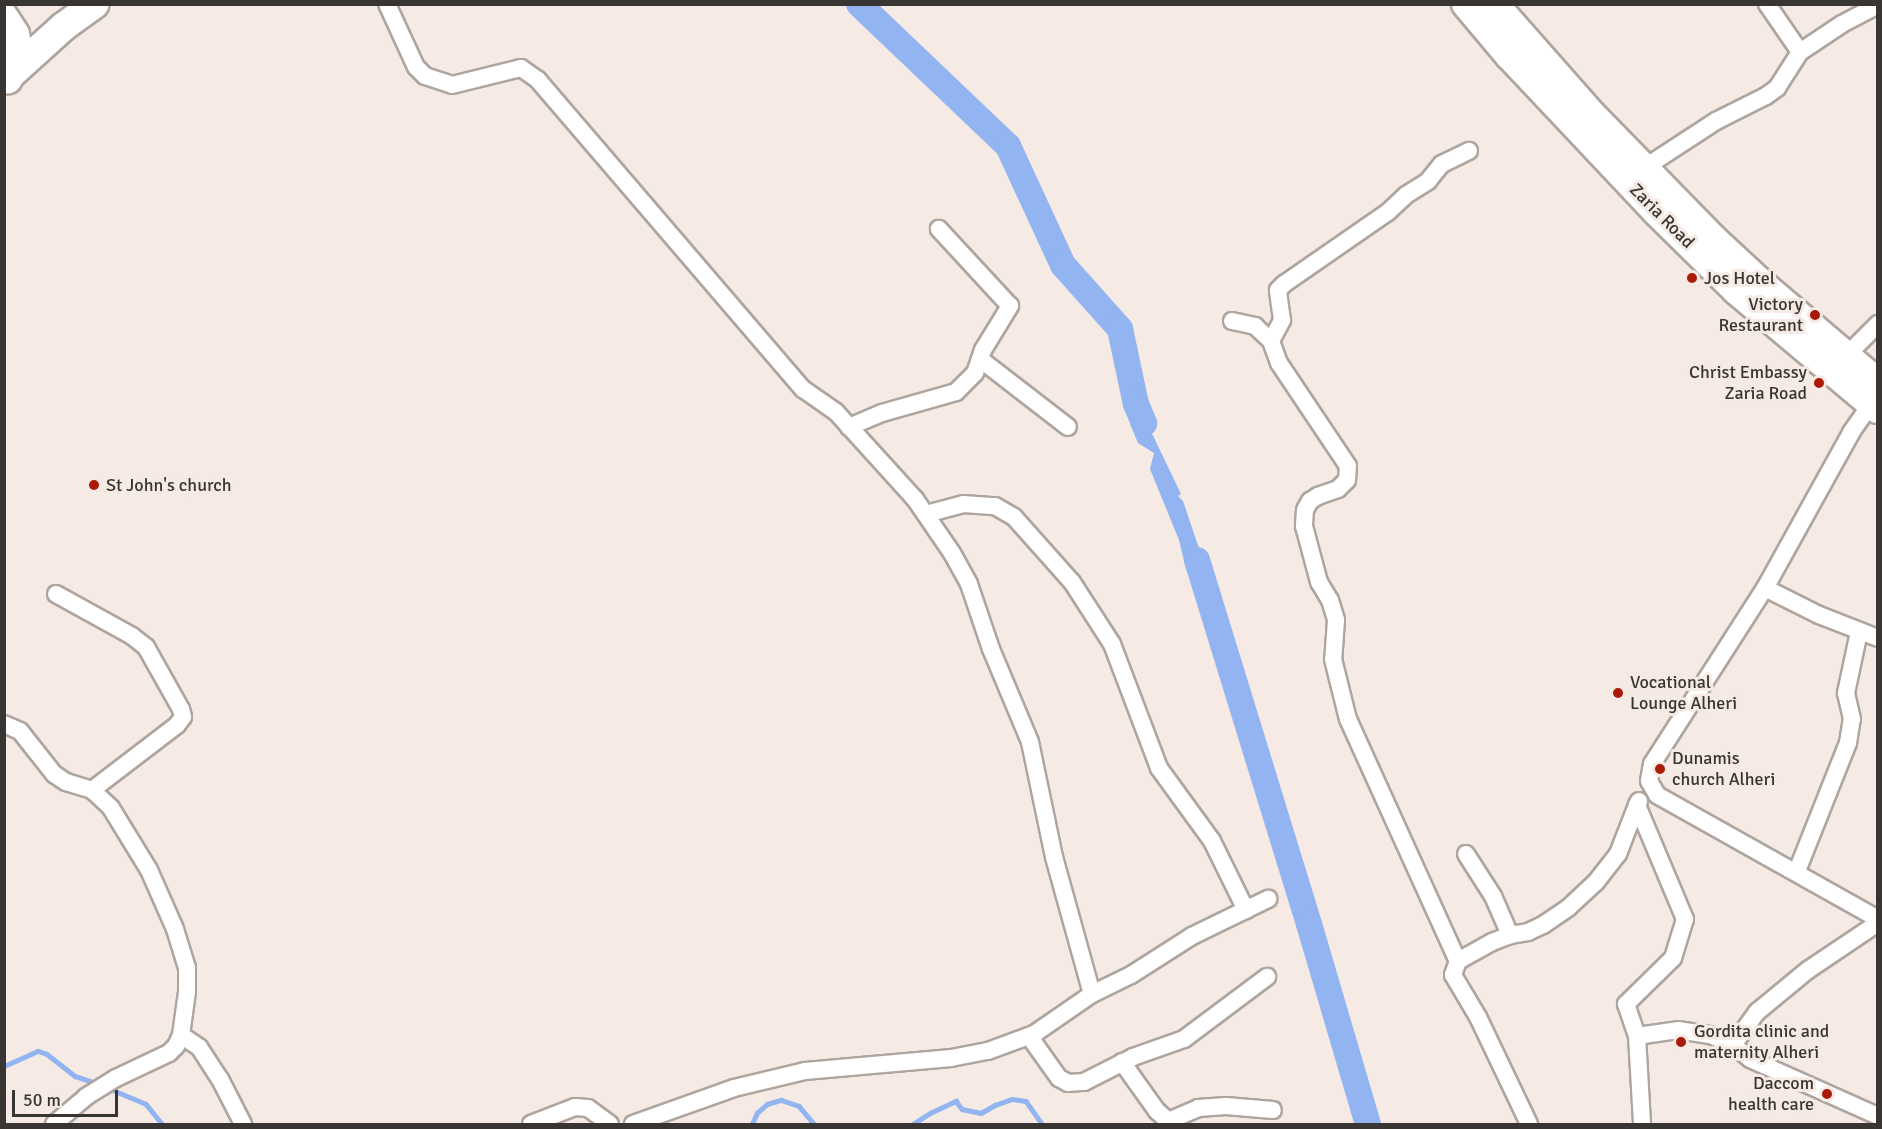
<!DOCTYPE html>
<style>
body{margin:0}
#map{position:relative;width:1882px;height:1129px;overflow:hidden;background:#f5eae4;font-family:Signika,sans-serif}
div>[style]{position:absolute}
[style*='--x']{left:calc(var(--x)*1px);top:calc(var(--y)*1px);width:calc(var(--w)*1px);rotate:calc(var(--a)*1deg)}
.water>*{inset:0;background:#92b4f1}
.stream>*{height:4.5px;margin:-2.25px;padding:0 2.25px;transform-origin:2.25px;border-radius:2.25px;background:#92b4f1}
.river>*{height:26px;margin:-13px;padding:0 13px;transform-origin:13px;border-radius:13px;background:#92b4f1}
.roads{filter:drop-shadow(2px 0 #afa59f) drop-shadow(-2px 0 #afa59f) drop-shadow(0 2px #afa59f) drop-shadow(0 -2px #afa59f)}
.minor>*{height:16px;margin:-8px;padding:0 8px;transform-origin:8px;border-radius:8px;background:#fff}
.trunk>*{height:28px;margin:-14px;padding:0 14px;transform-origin:14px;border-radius:14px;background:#fff}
.dots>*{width:16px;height:16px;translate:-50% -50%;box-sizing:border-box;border:3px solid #f5eae4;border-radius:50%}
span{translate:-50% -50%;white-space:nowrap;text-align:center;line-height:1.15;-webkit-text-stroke:6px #f5eae4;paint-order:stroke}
.street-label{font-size:18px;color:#393532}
.poi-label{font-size:18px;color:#393532}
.left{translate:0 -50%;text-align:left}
.right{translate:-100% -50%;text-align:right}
.frame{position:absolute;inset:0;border:6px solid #393532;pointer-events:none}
.scale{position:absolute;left:12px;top:1090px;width:106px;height:27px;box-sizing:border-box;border:3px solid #393532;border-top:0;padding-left:8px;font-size:18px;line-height:21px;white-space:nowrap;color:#393532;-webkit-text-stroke:4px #f5eae4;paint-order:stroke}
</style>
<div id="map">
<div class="water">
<i style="clip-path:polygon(1134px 390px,1144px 403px,1146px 421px,1181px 494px,1178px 496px,1183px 501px,1206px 569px,1215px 586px,1208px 592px,1194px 588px,1186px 569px,1179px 540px,1150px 469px,1154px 453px,1138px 443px,1130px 424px,1128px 392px)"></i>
</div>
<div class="stream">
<i style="--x:4;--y:1066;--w:37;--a:-24"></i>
<i style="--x:38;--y:1051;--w:9;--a:18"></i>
<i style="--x:47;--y:1054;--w:36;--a:38"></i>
<i style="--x:75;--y:1076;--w:24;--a:19"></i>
<i style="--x:108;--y:1088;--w:41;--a:22.8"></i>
<i style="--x:146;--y:1104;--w:26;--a:51"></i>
<i style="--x:752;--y:1124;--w:12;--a:-66"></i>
<i style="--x:757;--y:1113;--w:13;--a:-42"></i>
<i style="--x:767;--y:1104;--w:15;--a:-16"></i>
<i style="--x:781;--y:1100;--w:19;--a:18"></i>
<i style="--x:799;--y:1106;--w:23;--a:50"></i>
<i style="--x:913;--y:1124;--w:20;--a:-33"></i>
<i style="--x:930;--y:1113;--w:29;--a:-25"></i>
<i style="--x:956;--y:1101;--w:10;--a:53"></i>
<i style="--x:962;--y:1109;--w:19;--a:12"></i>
<i style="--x:981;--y:1113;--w:16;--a:-30"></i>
<i style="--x:995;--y:1105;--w:18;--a:-19"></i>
<i style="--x:1012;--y:1099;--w:14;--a:8"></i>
<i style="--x:1026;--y:1101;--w:28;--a:55"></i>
</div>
<div class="river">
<i style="--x:859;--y:4;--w:206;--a:43.6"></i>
<i style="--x:1008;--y:146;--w:131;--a:65.2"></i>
<i style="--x:1063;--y:265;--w:86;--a:48.3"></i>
<i style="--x:1120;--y:329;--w:77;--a:78"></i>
<i style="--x:1136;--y:404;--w:21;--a:67"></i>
<i style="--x:1197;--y:560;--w:381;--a:72.9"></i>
<i style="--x:1309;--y:924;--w:209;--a:73.6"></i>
</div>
<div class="roads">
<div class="minor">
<i style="--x:387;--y:4;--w:69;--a:65.3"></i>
<i style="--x:416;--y:67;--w:13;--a:45"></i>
<i style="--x:425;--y:76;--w:28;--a:18"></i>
<i style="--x:452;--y:85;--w:71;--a:-13.8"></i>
<i style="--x:521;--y:68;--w:21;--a:35"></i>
<i style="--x:538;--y:80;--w:407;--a:49.4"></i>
<i style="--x:803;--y:389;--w:40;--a:34.9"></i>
<i style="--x:836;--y:412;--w:118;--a:47.8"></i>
<i style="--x:915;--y:499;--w:65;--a:55.6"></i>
<i style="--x:952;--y:553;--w:35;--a:61"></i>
<i style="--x:969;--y:584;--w:69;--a:71.3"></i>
<i style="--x:991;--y:649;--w:101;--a:67.2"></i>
<i style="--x:1030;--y:742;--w:117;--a:78.2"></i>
<i style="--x:1054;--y:857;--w:142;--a:74.5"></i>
<i style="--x:1767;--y:4;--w:58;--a:55.5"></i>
<i style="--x:1644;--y:168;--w:86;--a:-33.1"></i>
<i style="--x:1716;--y:121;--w:56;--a:-26.6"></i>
<i style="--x:1766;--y:96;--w:14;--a:-36"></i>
<i style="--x:1777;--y:88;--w:43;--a:-57.4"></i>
<i style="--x:1800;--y:52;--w:50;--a:-33.7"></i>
<i style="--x:1842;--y:24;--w:41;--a:-27.8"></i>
<i style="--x:1232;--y:321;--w:24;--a:12"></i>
<i style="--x:1255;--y:326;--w:22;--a:43"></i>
<i style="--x:1271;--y:341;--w:23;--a:70"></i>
<i style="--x:1279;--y:363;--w:124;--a:56.2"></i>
<i style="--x:1348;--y:466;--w:14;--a:94"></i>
<i style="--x:1347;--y:480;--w:13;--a:135"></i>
<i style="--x:1338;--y:489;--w:21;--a:161"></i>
<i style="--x:1318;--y:496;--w:9;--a:148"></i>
<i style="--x:1310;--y:501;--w:10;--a:119"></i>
<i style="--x:1305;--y:510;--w:16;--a:94"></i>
<i style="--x:1304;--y:526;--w:58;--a:75"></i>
<i style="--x:1319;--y:582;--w:21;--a:59"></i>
<i style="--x:1330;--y:600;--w:21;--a:73"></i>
<i style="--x:1336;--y:620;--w:39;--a:94"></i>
<i style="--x:1333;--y:659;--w:62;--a:76"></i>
<i style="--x:1348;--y:719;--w:266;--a:65.6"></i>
<i style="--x:1458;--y:961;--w:39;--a:-29"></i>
<i style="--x:1492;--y:942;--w:19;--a:-21"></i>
<i style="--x:1510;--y:935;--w:18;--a:-9"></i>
<i style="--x:1528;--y:932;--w:17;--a:-25"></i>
<i style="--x:1543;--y:925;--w:30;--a:-34"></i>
<i style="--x:1568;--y:908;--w:38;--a:-43"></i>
<i style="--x:1596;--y:882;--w:36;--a:-52"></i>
<i style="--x:1618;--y:854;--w:53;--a:-68.8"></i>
<i style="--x:1271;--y:341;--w:24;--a:-62"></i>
<i style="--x:1282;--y:320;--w:30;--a:-98"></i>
<i style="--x:1278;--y:290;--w:8;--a:-45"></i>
<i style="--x:1284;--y:284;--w:126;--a:-34.7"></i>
<i style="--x:1388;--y:212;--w:25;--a:-43"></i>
<i style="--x:1406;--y:195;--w:26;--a:-32"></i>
<i style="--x:1428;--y:181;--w:22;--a:-51"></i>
<i style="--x:1442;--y:164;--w:30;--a:-26"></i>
<i style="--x:1845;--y:357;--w:47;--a:-45"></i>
<i style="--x:980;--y:359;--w:111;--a:37.7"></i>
<i style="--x:1871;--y:404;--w:35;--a:125"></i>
<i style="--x:1851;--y:433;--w:177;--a:119"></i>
<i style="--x:1765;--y:588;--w:209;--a:122.7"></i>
<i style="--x:1652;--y:764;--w:17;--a:100"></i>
<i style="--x:1649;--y:781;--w:16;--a:60"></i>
<i style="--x:1657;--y:795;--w:253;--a:29.3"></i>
<i style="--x:849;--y:427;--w:36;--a:-23"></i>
<i style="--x:882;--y:413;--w:77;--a:-15.8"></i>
<i style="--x:956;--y:392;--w:27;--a:-45"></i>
<i style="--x:975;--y:373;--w:24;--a:-71"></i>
<i style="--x:983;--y:350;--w:52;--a:-58.5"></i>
<i style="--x:1010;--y:306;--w:105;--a:-132.7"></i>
<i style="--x:926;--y:514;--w:38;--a:-15"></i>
<i style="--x:963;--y:504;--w:32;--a:4"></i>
<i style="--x:995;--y:506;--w:22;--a:30"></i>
<i style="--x:1014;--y:517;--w:87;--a:48.3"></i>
<i style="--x:1072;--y:582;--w:74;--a:57.2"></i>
<i style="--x:1112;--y:644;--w:133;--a:69.2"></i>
<i style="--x:1159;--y:768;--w:90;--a:54"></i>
<i style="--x:1212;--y:841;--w:77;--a:63.8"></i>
<i style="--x:1765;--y:588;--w:60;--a:26.6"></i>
<i style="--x:1819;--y:615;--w:63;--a:21.3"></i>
<i style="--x:56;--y:594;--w:87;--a:28.9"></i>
<i style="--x:132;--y:636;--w:18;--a:38"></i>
<i style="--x:146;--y:647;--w:71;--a:60.6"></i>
<i style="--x:181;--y:709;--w:8;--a:76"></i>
<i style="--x:183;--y:717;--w:10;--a:127"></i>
<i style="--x:177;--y:725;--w:107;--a:142.6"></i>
<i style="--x:4;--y:724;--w:17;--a:24"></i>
<i style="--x:20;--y:731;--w:55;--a:51.7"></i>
<i style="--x:54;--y:774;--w:14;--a:34"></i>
<i style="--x:66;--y:782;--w:27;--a:17"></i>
<i style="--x:92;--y:790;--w:26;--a:43"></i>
<i style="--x:111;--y:808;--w:73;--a:58.5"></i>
<i style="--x:149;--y:870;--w:64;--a:66.2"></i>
<i style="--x:175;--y:929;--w:41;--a:72.9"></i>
<i style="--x:187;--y:968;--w:24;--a:90"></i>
<i style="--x:187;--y:992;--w:43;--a:97.9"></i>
<i style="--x:181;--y:1035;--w:12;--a:114"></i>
<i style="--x:176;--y:1046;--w:10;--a:135"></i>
<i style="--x:169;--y:1053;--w:59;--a:154.7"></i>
<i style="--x:116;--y:1078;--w:36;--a:148"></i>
<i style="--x:86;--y:1097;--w:42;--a:139.8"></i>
<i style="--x:1639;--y:801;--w:4;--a:117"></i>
<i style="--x:1637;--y:805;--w:124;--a:67.2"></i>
<i style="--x:1685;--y:919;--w:41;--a:107.1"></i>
<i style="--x:1673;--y:958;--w:66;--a:135.6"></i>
<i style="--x:1626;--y:1004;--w:34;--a:71"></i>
<i style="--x:1637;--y:1036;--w:88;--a:86.7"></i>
<i style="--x:1466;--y:854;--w:50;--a:57.3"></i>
<i style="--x:1493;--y:896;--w:43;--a:66.4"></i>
<i style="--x:1797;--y:871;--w:138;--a:-68.3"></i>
<i style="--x:1848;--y:743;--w:24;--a:-81"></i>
<i style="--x:1852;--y:719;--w:27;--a:-103"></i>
<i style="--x:1846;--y:693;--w:62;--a:-78"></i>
<i style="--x:1458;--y:961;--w:15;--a:110"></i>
<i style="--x:1453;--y:975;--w:49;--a:59.2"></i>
<i style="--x:1478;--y:1017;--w:119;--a:64.5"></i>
<i style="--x:181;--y:1035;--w:22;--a:34"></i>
<i style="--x:199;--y:1047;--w:38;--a:57"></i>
<i style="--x:220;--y:1079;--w:51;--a:62.9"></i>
<i style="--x:1029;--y:1036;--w:52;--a:54.5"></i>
<i style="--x:1059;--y:1078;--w:10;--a:29"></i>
<i style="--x:1068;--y:1083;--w:16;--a:-4"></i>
<i style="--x:1084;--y:1082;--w:55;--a:-27"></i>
<i style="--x:1133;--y:1057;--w:54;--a:-19.4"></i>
<i style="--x:1184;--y:1039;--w:104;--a:-36.8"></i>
<i style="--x:1637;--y:1036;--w:41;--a:-8.3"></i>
<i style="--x:1678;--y:1030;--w:32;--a:9"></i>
<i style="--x:1710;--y:1035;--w:25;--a:23"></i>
<i style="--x:1733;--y:1045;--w:22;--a:39"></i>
<i style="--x:1750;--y:1059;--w:140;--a:24"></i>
<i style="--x:1733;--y:1045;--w:41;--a:-54"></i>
<i style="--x:1757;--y:1012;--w:66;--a:-39.5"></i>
<i style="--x:1808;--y:970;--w:84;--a:-33.9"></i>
<i style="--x:1122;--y:1062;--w:60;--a:54.5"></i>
<i style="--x:1157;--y:1111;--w:15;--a:42"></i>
<i style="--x:1168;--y:1121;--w:33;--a:-23"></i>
<i style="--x:1198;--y:1108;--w:28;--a:-4"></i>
<i style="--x:1226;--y:1106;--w:47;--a:4.9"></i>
<i style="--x:531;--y:1124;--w:47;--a:-21.1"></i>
<i style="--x:575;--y:1107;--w:13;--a:4"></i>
<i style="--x:588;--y:1108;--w:27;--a:36"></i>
<i style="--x:633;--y:1124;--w:107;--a:-19.6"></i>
<i style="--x:734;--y:1088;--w:73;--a:-13.5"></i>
<i style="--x:805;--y:1071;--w:147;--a:-5.1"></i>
<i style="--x:951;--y:1058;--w:38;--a:-11"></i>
<i style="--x:988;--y:1051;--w:49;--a:-20.3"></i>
<i style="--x:1034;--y:1034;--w:70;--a:-34.6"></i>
<i style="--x:1092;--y:994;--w:43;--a:-26"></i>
<i style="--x:1131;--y:975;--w:72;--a:-32.6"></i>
<i style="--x:1192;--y:936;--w:85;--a:-26"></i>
</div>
<div class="trunk">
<i style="--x:1466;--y:4;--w:67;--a:49.9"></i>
<i style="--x:1509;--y:55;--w:214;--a:46.7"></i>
<i style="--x:1656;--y:211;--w:112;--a:44.6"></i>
<i style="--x:1736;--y:290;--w:185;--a:40"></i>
<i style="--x:1494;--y:4;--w:148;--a:48.6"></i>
<i style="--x:1592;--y:115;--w:172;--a:45.7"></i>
<i style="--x:1712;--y:238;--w:74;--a:42.8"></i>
<i style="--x:1766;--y:288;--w:147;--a:40.3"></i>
<i style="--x:4;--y:17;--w:20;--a:57"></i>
<i style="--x:15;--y:34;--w:10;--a:79"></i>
<i style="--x:17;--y:44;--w:20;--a:96"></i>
<i style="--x:15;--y:64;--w:17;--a:115"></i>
<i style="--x:11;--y:74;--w:70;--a:-42.1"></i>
<i style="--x:63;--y:27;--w:39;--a:-36"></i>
</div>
</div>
<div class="dots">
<i style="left:1692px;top:278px;background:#aa1a07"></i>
<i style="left:1815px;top:315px;background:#aa1a07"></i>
<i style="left:1819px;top:383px;background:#aa1a07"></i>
<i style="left:94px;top:485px;background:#aa1a07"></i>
<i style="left:1618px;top:693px;background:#aa1a07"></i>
<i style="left:1660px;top:769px;background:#aa1a07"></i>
<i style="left:1681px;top:1042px;background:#aa1a07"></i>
<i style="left:1827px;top:1094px;background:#aa1a07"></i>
</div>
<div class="street-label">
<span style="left:1662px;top:216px;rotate:45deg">Zaria Road</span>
</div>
<div class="poi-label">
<span class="left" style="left:1704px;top:278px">Jos Hotel</span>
<span class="right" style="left:1803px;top:315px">Victory<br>Restaurant</span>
<span class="right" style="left:1807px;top:383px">Christ Embassy<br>Zaria Road</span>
<span class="left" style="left:106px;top:485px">St John's church</span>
<span class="left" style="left:1630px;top:693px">Vocational<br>Lounge Alheri</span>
<span class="left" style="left:1672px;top:769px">Dunamis<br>church Alheri</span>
<span class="left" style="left:1694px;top:1042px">Gordita clinic and<br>maternity Alheri</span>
<span class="right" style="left:1814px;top:1094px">Daccom<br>health care</span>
</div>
<div class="frame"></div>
<div class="scale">50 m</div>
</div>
